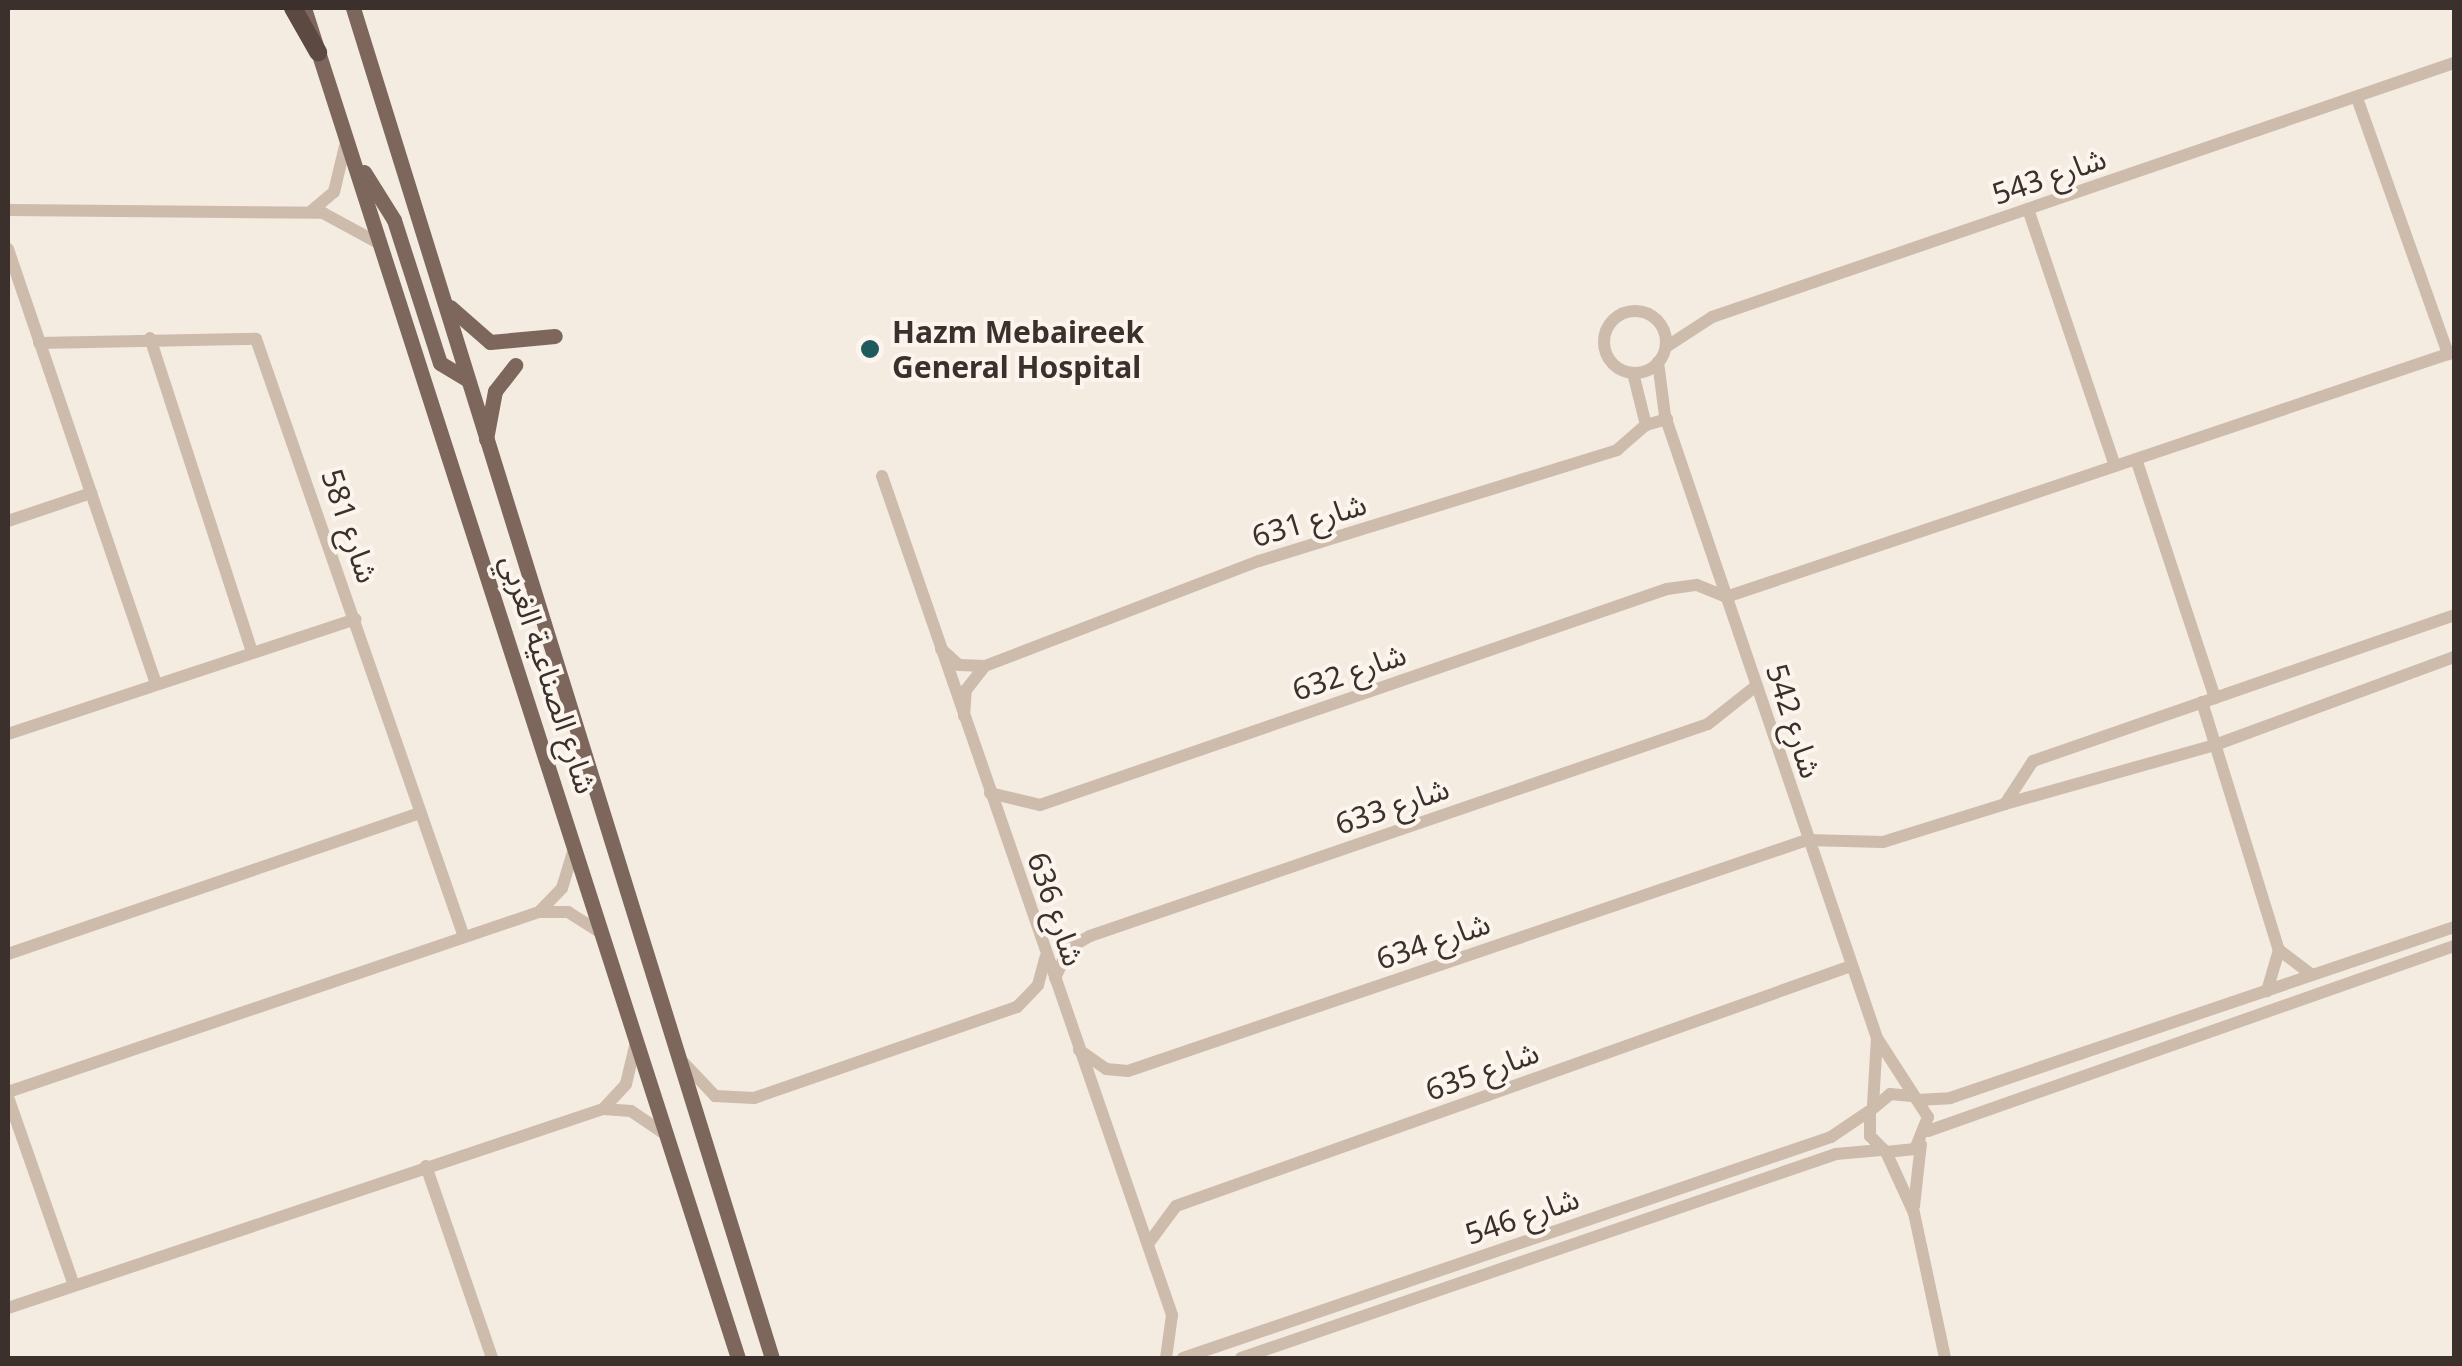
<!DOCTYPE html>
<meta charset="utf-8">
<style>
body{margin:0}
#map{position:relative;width:2462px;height:1366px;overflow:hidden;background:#f4ebe1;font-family:"Noto Sans","Noto Sans Arabic",sans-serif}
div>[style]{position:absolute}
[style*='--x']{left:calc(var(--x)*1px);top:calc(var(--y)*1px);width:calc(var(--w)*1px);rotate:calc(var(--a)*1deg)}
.minor>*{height:12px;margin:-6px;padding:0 6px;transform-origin:6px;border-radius:6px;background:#cdbbac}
.minor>.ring{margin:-6px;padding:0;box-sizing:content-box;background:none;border:12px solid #cdbbac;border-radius:50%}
.major>*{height:15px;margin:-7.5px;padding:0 7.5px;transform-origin:7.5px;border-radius:7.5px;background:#7d675c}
.highway>*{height:18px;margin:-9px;padding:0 9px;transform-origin:9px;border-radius:9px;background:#5c4a42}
.dots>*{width:28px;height:28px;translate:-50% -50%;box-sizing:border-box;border:5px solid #fbf5ee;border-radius:50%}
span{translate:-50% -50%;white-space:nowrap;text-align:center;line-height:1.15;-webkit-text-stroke:8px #fbf5ee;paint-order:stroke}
.street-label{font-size:30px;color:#3b302b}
.poi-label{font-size:30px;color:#3b302b;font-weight:700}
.left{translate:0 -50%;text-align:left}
.frame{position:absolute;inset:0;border:10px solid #3b302b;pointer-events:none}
</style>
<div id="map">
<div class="minor">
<i style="--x:2357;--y:98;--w:272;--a:70.4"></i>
<i style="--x:2028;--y:209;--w:271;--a:71.3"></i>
<i style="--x:8;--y:210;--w:315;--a:0.5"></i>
<i style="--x:323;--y:213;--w:65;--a:28.5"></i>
<i style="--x:310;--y:212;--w:31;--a:-40"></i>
<i style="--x:334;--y:192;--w:47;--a:-76.6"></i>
<i style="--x:8;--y:249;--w:459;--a:71.2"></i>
<i class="ring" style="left:1604px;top:311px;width:50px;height:50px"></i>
<i style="--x:150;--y:338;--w:330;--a:72"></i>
<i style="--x:39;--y:343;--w:217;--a:-1.1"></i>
<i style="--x:256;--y:339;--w:633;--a:70.82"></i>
<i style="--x:1666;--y:347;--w:55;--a:-33.1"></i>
<i style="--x:1712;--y:317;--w:784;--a:-18.9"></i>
<i style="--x:1658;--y:362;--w:54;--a:82.6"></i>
<i style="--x:1665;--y:416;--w:657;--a:71.18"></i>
<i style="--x:1877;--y:1038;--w:94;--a:57.2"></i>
<i style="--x:1928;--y:1117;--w:35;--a:112"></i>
<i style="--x:1915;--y:1149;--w:29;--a:174"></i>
<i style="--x:1886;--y:1152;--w:23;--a:-135"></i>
<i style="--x:1870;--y:1136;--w:25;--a:-90"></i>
<i style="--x:1870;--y:1111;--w:26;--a:-40"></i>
<i style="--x:1890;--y:1094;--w:22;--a:5"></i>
<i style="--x:1633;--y:373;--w:54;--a:76"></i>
<i style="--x:1646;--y:425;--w:22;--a:-16"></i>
<i style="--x:2136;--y:459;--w:252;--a:71.7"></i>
<i style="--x:882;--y:476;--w:888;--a:70.93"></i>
<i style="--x:1172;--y:1315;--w:43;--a:97.9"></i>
<i style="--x:8;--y:521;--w:88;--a:-18.6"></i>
<i style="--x:941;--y:649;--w:24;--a:42"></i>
<i style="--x:959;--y:665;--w:26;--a:2"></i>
<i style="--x:985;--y:666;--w:293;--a:-21"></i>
<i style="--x:1259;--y:561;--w:375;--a:-17.2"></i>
<i style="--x:1617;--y:450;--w:38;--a:-41"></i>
<i style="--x:2202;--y:702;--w:260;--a:72.8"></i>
<i style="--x:2279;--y:950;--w:43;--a:106.3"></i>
<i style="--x:964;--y:716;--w:26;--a:-86"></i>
<i style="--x:966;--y:690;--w:28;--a:-52"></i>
<i style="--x:8;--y:734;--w:366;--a:-18.3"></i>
<i style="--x:990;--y:793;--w:51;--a:13.5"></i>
<i style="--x:1040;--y:805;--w:663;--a:-19.01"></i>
<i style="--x:1667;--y:589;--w:30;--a:-8"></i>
<i style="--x:1697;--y:585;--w:31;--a:22"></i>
<i style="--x:1726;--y:597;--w:768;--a:-18.6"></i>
<i style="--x:2005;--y:804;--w:218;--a:-15.7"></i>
<i style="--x:2215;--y:745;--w:255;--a:-20.2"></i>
<i style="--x:541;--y:910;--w:30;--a:-46"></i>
<i style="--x:562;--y:888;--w:39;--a:-73"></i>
<i style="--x:2279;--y:950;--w:41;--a:37.1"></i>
<i style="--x:8;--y:954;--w:436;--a:-18.9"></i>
<i style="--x:1055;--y:978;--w:33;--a:-65"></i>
<i style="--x:1069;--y:948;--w:24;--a:-30"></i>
<i style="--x:1090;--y:936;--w:653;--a:-18.93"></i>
<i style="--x:1708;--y:724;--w:61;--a:-38.4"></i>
<i style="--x:1079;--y:1050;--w:33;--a:35"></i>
<i style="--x:1106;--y:1069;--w:22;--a:5"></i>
<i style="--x:1128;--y:1071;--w:717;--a:-18.79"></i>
<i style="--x:1807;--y:840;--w:76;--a:1.5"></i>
<i style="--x:1883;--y:842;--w:128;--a:-17.3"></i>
<i style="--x:2005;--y:804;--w:51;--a:-56.9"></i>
<i style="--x:2033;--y:761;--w:446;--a:-19.1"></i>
<i style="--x:683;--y:1062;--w:47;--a:46.7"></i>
<i style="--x:715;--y:1096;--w:39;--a:3"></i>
<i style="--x:754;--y:1098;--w:278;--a:-19.1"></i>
<i style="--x:1017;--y:1007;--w:30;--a:-46"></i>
<i style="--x:1038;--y:985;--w:28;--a:-75"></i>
<i style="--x:8;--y:1092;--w:561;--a:-18.73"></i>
<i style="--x:539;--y:912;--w:29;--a:0"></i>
<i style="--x:568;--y:912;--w:41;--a:32.2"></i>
<i style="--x:8;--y:1097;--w:199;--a:70.7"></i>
<i style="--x:1917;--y:1100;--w:33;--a:-3"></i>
<i style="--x:1950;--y:1098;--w:532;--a:-18.74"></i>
<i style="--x:1873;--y:1105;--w:67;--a:-86.6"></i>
<i style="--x:603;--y:1109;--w:34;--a:-47"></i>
<i style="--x:626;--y:1084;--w:43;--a:-76.6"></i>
<i style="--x:1928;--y:1131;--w:558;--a:-19.38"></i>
<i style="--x:1886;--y:1152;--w:67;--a:65.3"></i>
<i style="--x:1914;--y:1213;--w:148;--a:77.9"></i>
<i style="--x:426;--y:1166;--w:203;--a:71"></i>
<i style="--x:1914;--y:1206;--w:62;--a:-83.6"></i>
<i style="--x:1148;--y:1244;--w:47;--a:-53.6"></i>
<i style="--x:1176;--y:1206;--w:716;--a:-19.57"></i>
<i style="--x:8;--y:1308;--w:627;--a:-18.49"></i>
<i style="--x:603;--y:1109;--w:28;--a:4"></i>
<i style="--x:631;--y:1111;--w:41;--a:34.1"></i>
<i style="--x:1183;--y:1358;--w:685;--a:-18.83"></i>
<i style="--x:1831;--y:1137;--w:45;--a:-34"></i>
<i style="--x:1241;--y:1358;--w:629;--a:-18.92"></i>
<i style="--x:1836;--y:1154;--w:45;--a:-5.1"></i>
</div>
<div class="major">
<i style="--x:304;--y:8;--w:1418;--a:72.18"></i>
<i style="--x:353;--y:8;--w:1414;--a:72.76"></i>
<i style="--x:364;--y:172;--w:57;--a:58"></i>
<i style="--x:394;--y:220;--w:150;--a:72.2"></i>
<i style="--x:440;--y:363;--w:31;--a:31"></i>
<i style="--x:450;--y:307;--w:53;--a:41.2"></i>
<i style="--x:490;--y:342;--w:65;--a:-5.3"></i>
<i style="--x:486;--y:439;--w:49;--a:-79.4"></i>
<i style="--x:495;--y:391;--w:33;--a:-52"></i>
</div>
<div class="highway">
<i style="--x:293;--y:8;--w:51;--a:60.4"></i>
</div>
<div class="dots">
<i style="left:870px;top:349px;background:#1f5a5e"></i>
</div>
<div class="street-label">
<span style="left:2049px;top:176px;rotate:-19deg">شارع 543</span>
<span style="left:1309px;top:520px;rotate:-17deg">شارع 631</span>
<span style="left:350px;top:526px;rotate:71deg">شارع 581</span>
<span style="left:1349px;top:672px;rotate:-19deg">شارع 632</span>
<span style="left:549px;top:674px;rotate:72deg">شارع الصناعية الغربي</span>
<span style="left:1794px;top:721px;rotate:72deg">شارع 542</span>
<span style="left:1392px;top:806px;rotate:-19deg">شارع 633</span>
<span style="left:1056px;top:909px;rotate:71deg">شارع 636</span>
<span style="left:1433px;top:941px;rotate:-19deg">شارع 634</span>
<span style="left:1482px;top:1071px;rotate:-20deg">شارع 635</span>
<span style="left:1522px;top:1216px;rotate:-19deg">شارع 546</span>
</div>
<div class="poi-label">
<span class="left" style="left:892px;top:349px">Hazm Mebaireek<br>General Hospital</span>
</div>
<div class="frame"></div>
</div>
